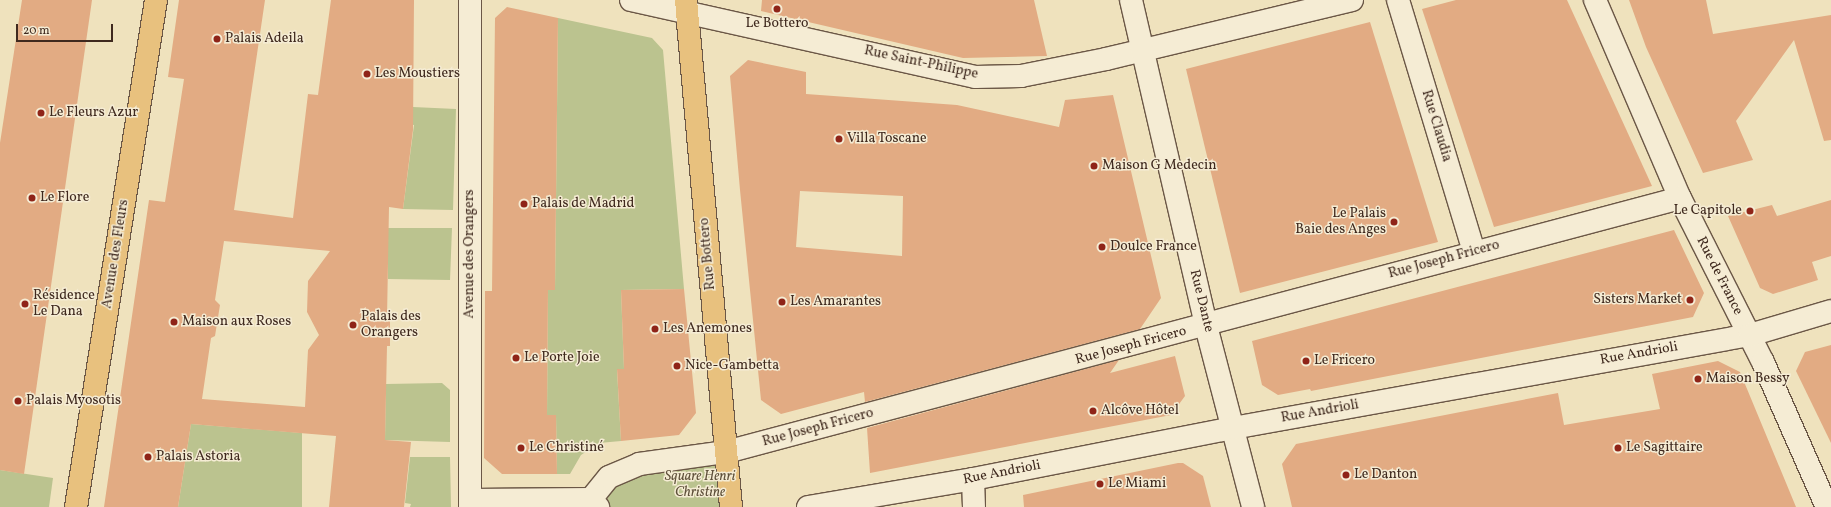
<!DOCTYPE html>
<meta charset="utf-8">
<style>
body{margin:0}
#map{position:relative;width:1831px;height:507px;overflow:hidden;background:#efe2bd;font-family:Vollkorn,serif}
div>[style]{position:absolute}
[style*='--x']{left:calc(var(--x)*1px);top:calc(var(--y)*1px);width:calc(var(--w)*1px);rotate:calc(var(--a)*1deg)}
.green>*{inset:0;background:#bbc38f}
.building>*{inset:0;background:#e2ab83}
.roads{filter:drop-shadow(1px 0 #6b5746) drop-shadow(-1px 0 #6b5746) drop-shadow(0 1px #6b5746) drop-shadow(0 -1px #6b5746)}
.minor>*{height:22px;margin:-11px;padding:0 11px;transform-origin:11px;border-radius:11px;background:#f5ecd4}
.major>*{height:22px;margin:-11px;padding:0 11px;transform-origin:11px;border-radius:11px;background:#e8c17e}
.dots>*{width:11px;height:11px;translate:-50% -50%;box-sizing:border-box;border:2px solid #f5ecd4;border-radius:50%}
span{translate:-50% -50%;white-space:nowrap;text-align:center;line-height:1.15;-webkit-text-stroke:3px #f5ecd4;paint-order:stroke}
.poi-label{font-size:14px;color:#3f291e}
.left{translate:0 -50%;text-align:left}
.right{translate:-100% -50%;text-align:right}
.street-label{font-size:14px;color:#3f291e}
.park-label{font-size:14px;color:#5e503a;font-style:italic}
.scale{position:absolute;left:16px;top:24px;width:97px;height:18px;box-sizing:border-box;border:2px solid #3f291e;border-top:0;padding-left:5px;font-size:12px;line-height:14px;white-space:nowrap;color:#3f291e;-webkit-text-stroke:3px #f5ecd4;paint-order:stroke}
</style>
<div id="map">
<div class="green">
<i style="clip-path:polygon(558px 18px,652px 38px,663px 50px,684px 289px,621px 290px,624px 369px,617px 370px,621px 441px,599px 443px,581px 455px,570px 474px,557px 474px,556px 415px,547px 415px,548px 290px,555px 290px)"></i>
<i style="clip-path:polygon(338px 97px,413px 107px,456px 109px,453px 210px,403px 209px,414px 125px,363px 118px)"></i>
<i style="clip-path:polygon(388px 228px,452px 228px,450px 280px,388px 279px)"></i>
<i style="clip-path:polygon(442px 383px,450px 390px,450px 442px,385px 440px,386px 384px)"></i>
<i style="clip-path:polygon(191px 424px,302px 433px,302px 507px,178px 507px)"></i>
<i style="clip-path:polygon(410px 457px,450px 457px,451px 507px,410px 507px,411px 504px,405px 503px)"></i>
<i style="clip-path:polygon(719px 461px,725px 507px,605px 507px,598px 500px,612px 482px,641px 470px)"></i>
<i style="clip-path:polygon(0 470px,53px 478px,49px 507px,0 507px)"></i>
</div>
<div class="building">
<i style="clip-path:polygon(22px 0,92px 0,24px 474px,0 470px,0 143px)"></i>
<i style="clip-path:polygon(evenodd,179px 0,265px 0,234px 210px,293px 218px,308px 94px,318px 95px,331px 0,414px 0,413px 130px,403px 209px,389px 207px,387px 319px,390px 319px,390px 346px,387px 346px,385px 440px,411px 442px,404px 507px,329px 507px,336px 436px,191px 424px,178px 507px,104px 507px,149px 200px,165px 202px,184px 79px,168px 77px,179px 0,224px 241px,330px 251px,308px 281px,307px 312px,319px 335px,308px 350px,305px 407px,202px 399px,211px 338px,215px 336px,220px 305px,215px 300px,224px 241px)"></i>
<i style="clip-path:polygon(762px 0,1034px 0,1047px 56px,963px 58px,761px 11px)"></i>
<i style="clip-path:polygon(1456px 0,1567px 0,1652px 186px,1494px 227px,1422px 9px)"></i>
<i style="clip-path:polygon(1629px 0,1706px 0,1713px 34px,1831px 15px,1831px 140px,1824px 141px,1794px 40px,1736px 121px,1753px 160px,1703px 173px,1646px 47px)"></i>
<i style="clip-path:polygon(507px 7px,558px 18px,555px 290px,548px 290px,547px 415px,556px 415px,557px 474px,502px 474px,484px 458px,485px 291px,492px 291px,495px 18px)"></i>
<i style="clip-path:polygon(1370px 22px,1438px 242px,1240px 293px,1186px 69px)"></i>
<i style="clip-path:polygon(evenodd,748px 60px,806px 72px,806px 94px,957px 105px,1059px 127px,1065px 100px,1113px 95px,1161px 298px,1140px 329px,865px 402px,864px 392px,781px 414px,761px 400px,740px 190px,730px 76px,748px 60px,800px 191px,903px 196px,902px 256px,796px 247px,800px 191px)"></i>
<i style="clip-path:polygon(1831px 200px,1831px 256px,1812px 262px,1818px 280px,1773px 294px,1760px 288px,1728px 216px,1772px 205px,1777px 216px)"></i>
<i style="clip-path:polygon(1674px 230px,1704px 293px,1693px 317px,1311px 391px,1310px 389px,1278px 395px,1262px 385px,1252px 341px)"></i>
<i style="clip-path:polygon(684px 289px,696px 413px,679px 435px,621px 441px,617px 369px,624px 369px,621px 290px)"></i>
<i style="clip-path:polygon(1831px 345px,1831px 443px,1796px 371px,1805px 352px)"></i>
<i style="clip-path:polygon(1175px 356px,1185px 396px,1171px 415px,870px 473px,867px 428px,1119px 360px,1110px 373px)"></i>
<i style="clip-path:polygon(1718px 361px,1740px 372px,1796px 507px,1292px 507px,1282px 464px,1296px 444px,1558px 393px,1564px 425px,1660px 409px,1652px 374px)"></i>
<i style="clip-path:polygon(1178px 463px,1183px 463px,1203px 476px,1211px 507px,1024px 507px,1023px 495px)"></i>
</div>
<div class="roads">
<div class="minor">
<i style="--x:631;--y:0;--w:353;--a:12.6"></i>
<i style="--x:975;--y:77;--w:46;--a:-1.2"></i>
<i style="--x:1021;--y:76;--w:87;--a:-11.3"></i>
<i style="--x:1106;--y:59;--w:253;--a:-13.5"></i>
<i style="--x:1131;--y:0;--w:335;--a:77"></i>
<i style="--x:1206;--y:326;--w:187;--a:75.4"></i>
<i style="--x:1398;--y:0;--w:262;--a:73.2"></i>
<i style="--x:1595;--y:0;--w:215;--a:66.8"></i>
<i style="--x:1680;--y:198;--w:184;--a:63.2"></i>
<i style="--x:1763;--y:362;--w:158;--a:66.2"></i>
<i style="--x:973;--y:479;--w:28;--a:88"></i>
<i style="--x:591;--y:499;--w:28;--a:-51"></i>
<i style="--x:609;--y:477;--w:33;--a:-23"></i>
<i style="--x:639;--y:464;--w:88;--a:-7.9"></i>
<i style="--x:726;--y:452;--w:987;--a:-14.91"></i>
<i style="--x:470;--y:500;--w:121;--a:-0.5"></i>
<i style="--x:591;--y:499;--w:11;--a:49"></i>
<i style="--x:470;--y:507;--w:507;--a:-90"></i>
<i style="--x:808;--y:507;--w:167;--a:-9.6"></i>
<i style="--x:973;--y:479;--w:265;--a:-11.1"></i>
<i style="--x:1233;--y:428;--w:525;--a:-10.2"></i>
<i style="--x:1750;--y:335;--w:84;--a:-16.5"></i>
</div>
<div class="major">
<i style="--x:686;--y:0;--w:509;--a:84.93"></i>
<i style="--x:76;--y:507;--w:513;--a:-81.03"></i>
</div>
</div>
<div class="dots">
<i style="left:777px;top:9px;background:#8f2418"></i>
<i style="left:217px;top:39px;background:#8f2418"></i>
<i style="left:367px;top:74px;background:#8f2418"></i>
<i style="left:41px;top:113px;background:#8f2418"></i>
<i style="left:839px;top:139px;background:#8f2418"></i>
<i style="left:1094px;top:166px;background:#8f2418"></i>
<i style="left:32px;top:198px;background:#8f2418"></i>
<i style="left:524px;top:204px;background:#8f2418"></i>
<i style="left:1750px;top:211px;background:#8f2418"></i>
<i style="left:1394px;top:222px;background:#8f2418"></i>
<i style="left:1102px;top:247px;background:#8f2418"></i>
<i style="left:1690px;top:300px;background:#8f2418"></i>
<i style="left:782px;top:302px;background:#8f2418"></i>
<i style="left:25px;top:304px;background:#8f2418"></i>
<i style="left:174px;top:322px;background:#8f2418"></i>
<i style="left:353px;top:325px;background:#8f2418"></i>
<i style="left:655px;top:329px;background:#8f2418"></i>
<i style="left:516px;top:358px;background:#8f2418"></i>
<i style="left:1306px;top:361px;background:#8f2418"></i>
<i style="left:677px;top:366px;background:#8f2418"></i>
<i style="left:1698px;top:379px;background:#8f2418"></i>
<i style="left:18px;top:401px;background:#8f2418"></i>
<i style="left:1093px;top:411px;background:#8f2418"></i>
<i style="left:521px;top:448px;background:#8f2418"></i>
<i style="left:1618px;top:448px;background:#8f2418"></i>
<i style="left:148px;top:457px;background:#8f2418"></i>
<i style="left:1346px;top:475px;background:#8f2418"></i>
<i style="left:1100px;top:484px;background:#8f2418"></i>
</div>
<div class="poi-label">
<span style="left:777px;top:24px">Le Bottero</span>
<span class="left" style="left:225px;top:39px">Palais Adeila</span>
<span class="left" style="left:375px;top:74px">Les Moustiers</span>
<span class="left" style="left:49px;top:113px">Le Fleurs Azur</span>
<span class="left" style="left:847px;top:139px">Villa Toscane</span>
<span class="left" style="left:1102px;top:166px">Maison G Medecin</span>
<span class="left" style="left:40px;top:198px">Le Flore</span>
<span class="left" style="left:532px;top:204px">Palais de Madrid</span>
<span class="right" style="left:1742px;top:211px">Le Capitole</span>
<span class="right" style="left:1386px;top:222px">Le Palais<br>Baie des Anges</span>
<span class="left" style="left:1110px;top:247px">Doulce France</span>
<span class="left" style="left:33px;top:304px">Résidence<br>Le Dana</span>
<span class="right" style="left:1682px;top:300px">Sisters Market</span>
<span class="left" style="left:790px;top:302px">Les Amarantes</span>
<span class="left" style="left:361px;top:325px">Palais des<br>Orangers</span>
<span class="left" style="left:182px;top:322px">Maison aux Roses</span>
<span class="left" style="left:663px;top:329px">Les Anemones</span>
<span class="left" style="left:524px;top:358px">Le Porte Joie</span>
<span class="left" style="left:1314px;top:361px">Le Fricero</span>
<span class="left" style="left:685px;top:366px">Nice-Gambetta</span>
<span class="left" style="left:1706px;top:379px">Maison Bessy</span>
<span class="left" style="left:26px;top:401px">Palais Myosotis</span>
<span class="left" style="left:1101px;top:411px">Alcôve Hôtel</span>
<span class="left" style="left:529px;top:448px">Le Christiné</span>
<span class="left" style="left:1626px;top:448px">Le Sagittaire</span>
<span class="left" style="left:156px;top:457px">Palais Astoria</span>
<span class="left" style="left:1354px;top:475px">Le Danton</span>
<span class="left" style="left:1108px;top:484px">Le Miami</span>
</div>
<div class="street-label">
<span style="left:921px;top:63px;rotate:12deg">Rue Saint-Philippe</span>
<span style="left:1436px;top:126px;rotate:73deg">Rue Claudia</span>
<span style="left:116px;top:254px;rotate:-81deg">Avenue des Fleurs</span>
<span style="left:470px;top:254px;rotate:-90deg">Avenue des Orangers</span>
<span style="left:708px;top:254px;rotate:-95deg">Rue Bottero</span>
<span style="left:1444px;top:260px;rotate:-15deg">Rue Joseph Fricero</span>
<span style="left:1719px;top:276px;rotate:63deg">Rue de France</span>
<span style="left:1201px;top:301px;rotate:76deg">Rue Dante</span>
<span style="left:1131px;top:346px;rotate:-15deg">Rue Joseph Fricero</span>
<span style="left:1639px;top:354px;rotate:-10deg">Rue Andrioli</span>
<span style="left:1320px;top:412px;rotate:-10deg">Rue Andrioli</span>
<span style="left:818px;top:428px;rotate:-15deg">Rue Joseph Fricero</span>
<span style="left:1002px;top:473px;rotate:-11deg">Rue Andrioli</span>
</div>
<div class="park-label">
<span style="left:700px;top:485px">Square Henri<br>Christine</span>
</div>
<div class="scale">20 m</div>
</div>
